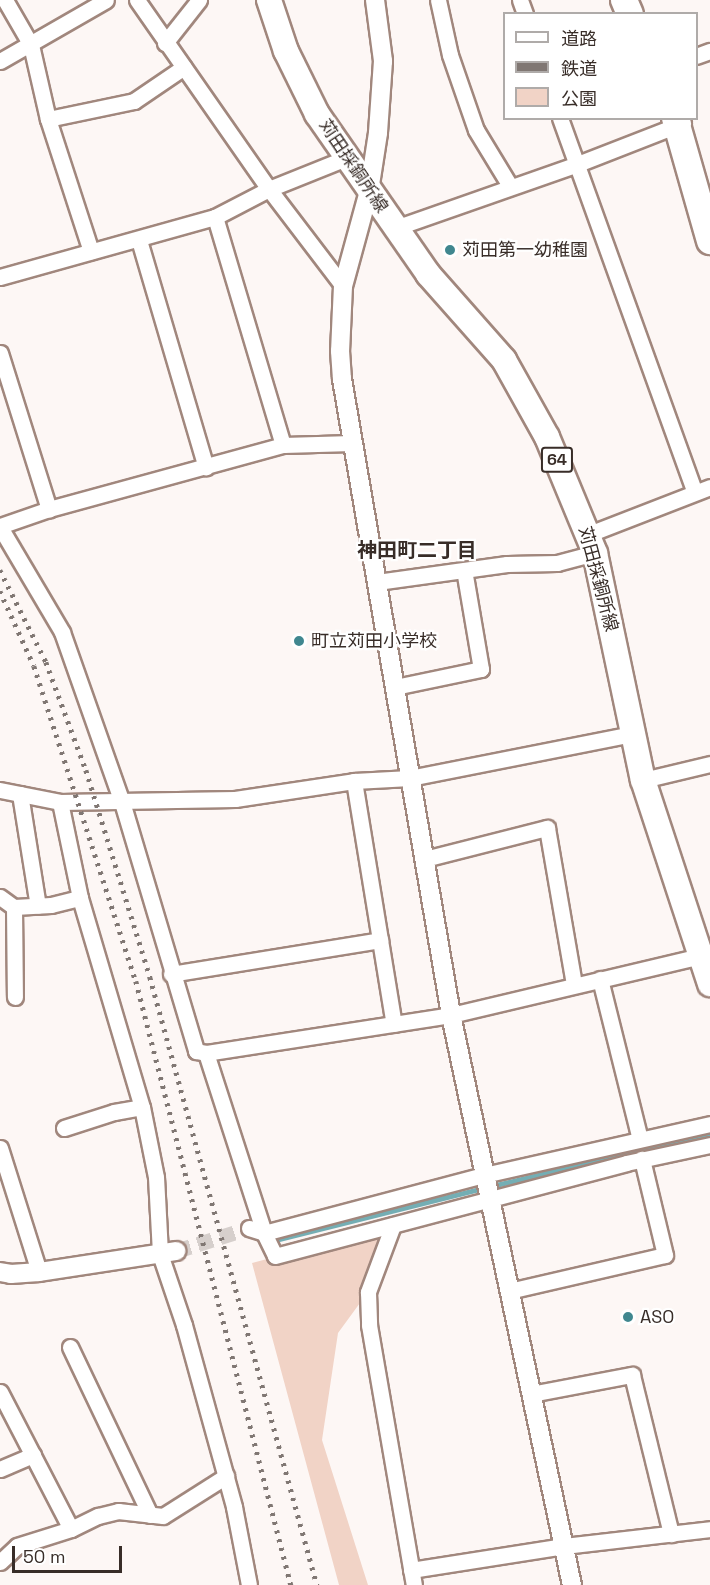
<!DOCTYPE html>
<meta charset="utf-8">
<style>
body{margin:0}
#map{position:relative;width:710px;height:1585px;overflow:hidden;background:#fdf7f5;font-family:"Space Grotesk","Noto Sans JP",sans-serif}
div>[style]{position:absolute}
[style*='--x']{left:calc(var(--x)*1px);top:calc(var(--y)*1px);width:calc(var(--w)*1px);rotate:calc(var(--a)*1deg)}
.green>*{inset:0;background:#f1d3c6}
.stream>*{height:4.5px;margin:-2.25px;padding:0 2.25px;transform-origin:2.25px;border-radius:2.25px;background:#74aeb4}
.minor-tunnel>*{height:15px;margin-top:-7.5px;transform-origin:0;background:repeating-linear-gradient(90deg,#d6cfcc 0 15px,transparent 0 23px)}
.roads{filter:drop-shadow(2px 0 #a1877d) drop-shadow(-2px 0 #a1877d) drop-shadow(0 2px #a1877d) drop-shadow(0 -2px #a1877d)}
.minor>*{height:15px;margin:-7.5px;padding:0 7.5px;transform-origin:7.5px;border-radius:7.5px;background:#fff}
.tertiary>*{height:18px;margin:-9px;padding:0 9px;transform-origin:9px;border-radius:9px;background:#fff}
.primary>*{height:24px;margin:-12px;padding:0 12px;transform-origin:12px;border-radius:12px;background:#fff}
.trunk>*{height:26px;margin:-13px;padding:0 13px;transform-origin:13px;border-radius:13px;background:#fff}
.rail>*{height:4.5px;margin-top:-2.25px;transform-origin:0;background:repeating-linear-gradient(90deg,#807773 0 3px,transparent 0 9px)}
.dots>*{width:16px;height:16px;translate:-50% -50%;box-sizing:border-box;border:3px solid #fff;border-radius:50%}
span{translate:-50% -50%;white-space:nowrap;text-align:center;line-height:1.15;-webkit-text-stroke:4.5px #fff;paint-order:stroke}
.shield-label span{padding:2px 4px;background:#fff;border:2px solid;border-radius:4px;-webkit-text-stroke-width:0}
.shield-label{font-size:16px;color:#382d28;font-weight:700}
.street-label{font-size:18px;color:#382d28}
.poi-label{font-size:18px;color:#382d28}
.left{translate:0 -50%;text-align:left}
.neighbourhood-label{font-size:20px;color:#382d28;font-weight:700}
.legend{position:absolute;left:503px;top:12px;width:195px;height:108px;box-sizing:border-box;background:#fff;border:2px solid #afaba9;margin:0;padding:8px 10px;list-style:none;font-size:18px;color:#382d28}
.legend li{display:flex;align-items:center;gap:12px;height:30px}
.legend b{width:30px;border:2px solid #afaba9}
.scale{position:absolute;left:12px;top:1546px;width:110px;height:27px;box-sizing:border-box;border:3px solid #382d28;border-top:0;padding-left:8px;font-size:18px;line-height:21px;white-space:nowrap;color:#382d28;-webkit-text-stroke:4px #fff;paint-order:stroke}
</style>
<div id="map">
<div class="green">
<i style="clip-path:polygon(393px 1225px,368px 1292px,338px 1333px,322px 1440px,368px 1585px,339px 1585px,252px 1263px)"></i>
</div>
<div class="stream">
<i style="--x:492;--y:1186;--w:224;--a:-13.4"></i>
<i style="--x:271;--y:1241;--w:219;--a:-14"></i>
</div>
<div class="minor-tunnel">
<i style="--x:176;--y:1251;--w:77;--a:-17.5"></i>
</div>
<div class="roads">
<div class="minor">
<i style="--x:5;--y:0;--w:52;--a:60"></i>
<i style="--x:31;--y:45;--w:76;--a:77.1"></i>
<i style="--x:48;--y:119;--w:139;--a:72"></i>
<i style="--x:137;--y:0;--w:231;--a:55.1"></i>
<i style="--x:269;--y:189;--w:122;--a:52.7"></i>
<i style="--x:438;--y:0;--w:56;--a:77.7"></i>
<i style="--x:450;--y:55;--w:79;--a:70.9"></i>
<i style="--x:476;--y:130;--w:66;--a:58.7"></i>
<i style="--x:520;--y:0;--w:15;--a:70"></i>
<i style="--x:165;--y:43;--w:55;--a:-51.7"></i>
<i style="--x:696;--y:56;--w:15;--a:-20"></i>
<i style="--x:0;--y:61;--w:122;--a:-29.9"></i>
<i style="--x:560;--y:118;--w:396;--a:70.2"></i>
<i style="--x:48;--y:119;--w:88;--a:-11.8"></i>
<i style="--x:134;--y:101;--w:60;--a:-34.2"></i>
<i style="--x:215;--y:217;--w:238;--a:73.4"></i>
<i style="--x:395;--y:228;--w:191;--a:-19.3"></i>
<i style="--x:575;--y:165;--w:116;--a:-21.3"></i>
<i style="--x:139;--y:240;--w:237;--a:73.6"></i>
<i style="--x:0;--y:277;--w:223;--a:-15.6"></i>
<i style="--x:215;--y:217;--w:61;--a:-27.4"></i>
<i style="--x:269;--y:189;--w:83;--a:-21.9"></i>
<i style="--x:0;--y:353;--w:164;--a:72.6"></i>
<i style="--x:0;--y:526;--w:52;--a:-19.1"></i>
<i style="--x:49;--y:509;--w:243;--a:-15.3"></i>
<i style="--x:283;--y:445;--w:69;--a:-1.7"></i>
<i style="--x:0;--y:527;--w:122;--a:59.4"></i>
<i style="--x:62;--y:632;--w:180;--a:70.6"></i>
<i style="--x:122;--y:802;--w:260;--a:73.4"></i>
<i style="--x:196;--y:1051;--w:10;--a:11"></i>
<i style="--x:206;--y:1053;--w:248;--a:-8.8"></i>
<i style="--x:451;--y:1015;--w:256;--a:-13.3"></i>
<i style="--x:589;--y:534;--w:130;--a:-21.2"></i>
<i style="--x:377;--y:582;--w:131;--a:-7.9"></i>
<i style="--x:507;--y:564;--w:50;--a:-1.1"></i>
<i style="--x:557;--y:563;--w:39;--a:-15"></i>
<i style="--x:395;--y:687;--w:88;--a:-11.8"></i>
<i style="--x:481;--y:669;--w:100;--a:-99.7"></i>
<i style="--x:643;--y:780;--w:69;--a:-13.4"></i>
<i style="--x:354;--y:781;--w:246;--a:80.7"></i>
<i style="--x:0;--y:790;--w:61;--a:11.3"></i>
<i style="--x:60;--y:802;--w:175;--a:-1"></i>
<i style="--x:235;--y:799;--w:120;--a:-8.6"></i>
<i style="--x:354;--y:781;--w:56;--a:-3.1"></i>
<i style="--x:410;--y:778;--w:226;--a:-11.2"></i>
<i style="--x:20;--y:794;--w:113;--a:80.9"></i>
<i style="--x:60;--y:802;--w:98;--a:78.2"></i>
<i style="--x:80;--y:898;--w:218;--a:73.5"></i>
<i style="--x:142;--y:1107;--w:71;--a:78.7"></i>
<i style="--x:156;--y:1177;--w:77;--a:87"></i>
<i style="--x:160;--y:1254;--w:75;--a:71.3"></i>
<i style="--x:184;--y:1325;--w:189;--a:74.6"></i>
<i style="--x:234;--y:1507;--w:79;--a:79.1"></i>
<i style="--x:425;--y:859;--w:126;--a:-14.3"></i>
<i style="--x:547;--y:828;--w:159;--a:80.2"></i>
<i style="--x:0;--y:897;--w:17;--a:36"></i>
<i style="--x:14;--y:907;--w:37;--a:-3"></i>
<i style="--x:51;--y:905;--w:30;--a:-14"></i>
<i style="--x:14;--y:907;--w:90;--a:89.4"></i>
<i style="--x:171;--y:974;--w:212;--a:-9.2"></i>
<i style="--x:600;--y:979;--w:165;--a:76"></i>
<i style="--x:206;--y:1053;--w:189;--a:72.1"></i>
<i style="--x:264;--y:1233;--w:25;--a:64"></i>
<i style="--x:275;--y:1256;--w:363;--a:-14.8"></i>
<i style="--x:626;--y:1163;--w:86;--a:-12.1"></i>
<i style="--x:64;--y:1128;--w:52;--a:-17.7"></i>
<i style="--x:114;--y:1112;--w:28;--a:-10"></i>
<i style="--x:0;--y:1148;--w:130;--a:72.5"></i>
<i style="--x:393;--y:1225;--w:72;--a:110.5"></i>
<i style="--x:368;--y:1292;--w:33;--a:88"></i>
<i style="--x:369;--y:1325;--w:264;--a:80.2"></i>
<i style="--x:249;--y:1228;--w:16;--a:18"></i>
<i style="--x:264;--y:1233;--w:228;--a:-14.8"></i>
<i style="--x:484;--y:1175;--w:232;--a:-12.7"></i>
<i style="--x:509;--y:1291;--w:160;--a:-13"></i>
<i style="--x:665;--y:1255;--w:99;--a:-103.5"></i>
<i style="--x:70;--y:1347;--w:186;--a:64.5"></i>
<i style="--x:0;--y:1392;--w:154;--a:62.6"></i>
<i style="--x:531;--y:1394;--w:103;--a:-10.7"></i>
<i style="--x:632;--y:1375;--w:164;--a:76.2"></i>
<i style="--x:0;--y:1469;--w:36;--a:-23"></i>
<i style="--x:0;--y:1562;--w:23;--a:-43"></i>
<i style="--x:17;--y:1546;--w:57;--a:-17.5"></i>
<i style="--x:71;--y:1529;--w:30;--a:-26"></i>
<i style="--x:98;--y:1516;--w:21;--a:-14"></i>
<i style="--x:118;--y:1511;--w:45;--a:6.3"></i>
<i style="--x:163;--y:1516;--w:75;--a:-32.4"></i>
<i style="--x:411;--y:1570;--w:155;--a:-8.9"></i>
<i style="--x:564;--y:1546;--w:147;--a:-6.6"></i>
</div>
<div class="tertiary">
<i style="--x:375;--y:0;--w:62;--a:82.5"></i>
<i style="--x:383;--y:61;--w:72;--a:94"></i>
<i style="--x:378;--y:133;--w:59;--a:98.8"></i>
<i style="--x:369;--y:191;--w:98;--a:105.3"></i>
<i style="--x:343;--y:286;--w:65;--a:92.6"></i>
<i style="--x:340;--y:351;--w:28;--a:86"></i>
<i style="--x:342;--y:379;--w:645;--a:80.27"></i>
<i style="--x:451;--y:1015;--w:583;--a:78.02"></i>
<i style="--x:0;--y:1272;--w:11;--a:10"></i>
<i style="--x:11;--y:1274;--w:28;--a:-4"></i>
<i style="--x:39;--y:1272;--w:139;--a:-8.7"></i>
</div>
<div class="primary">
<i style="--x:269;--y:0;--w:54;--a:71.6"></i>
<i style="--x:286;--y:51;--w:70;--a:63.8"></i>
<i style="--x:317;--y:114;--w:195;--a:55.2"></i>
<i style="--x:428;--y:274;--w:115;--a:48.5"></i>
<i style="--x:504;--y:360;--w:88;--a:60.8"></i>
<i style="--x:547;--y:437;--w:126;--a:67.5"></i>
<i style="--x:595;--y:553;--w:232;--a:78.1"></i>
<i style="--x:643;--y:780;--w:215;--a:71.8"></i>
</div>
<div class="trunk">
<i style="--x:624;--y:0;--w:15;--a:67"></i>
<i style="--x:675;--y:118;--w:128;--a:74.1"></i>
</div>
</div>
<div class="rail">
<i style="--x:0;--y:570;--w:103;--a:63.4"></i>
<i style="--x:46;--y:662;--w:115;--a:69.7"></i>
<i style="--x:86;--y:770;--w:217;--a:72.8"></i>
<i style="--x:150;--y:977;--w:631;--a:74.64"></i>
<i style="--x:0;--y:591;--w:82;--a:65.6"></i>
<i style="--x:34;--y:666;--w:331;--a:72.1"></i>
<i style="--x:136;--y:981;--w:624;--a:75.61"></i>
</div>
<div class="dots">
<i style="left:450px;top:250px;background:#40878f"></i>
<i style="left:299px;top:641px;background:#40878f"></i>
<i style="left:628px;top:1317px;background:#40878f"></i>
</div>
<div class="shield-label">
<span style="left:557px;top:460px">64</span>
</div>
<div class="street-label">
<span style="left:353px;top:166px;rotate:56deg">苅田採銅所線</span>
<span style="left:598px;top:579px;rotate:75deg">苅田採銅所線</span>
</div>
<div class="poi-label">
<span class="left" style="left:462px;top:250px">苅田第一幼稚園</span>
<span class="left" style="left:311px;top:641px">町立苅田小学校</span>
<span class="left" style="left:640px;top:1317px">ASO</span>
</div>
<div class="neighbourhood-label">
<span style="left:417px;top:550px">神田町二丁目</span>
</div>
<ul class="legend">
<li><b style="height:8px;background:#fff"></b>道路</li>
<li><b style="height:8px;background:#807773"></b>鉄道</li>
<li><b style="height:16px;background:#f1d3c6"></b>公園</li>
</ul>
<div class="scale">50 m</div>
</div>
